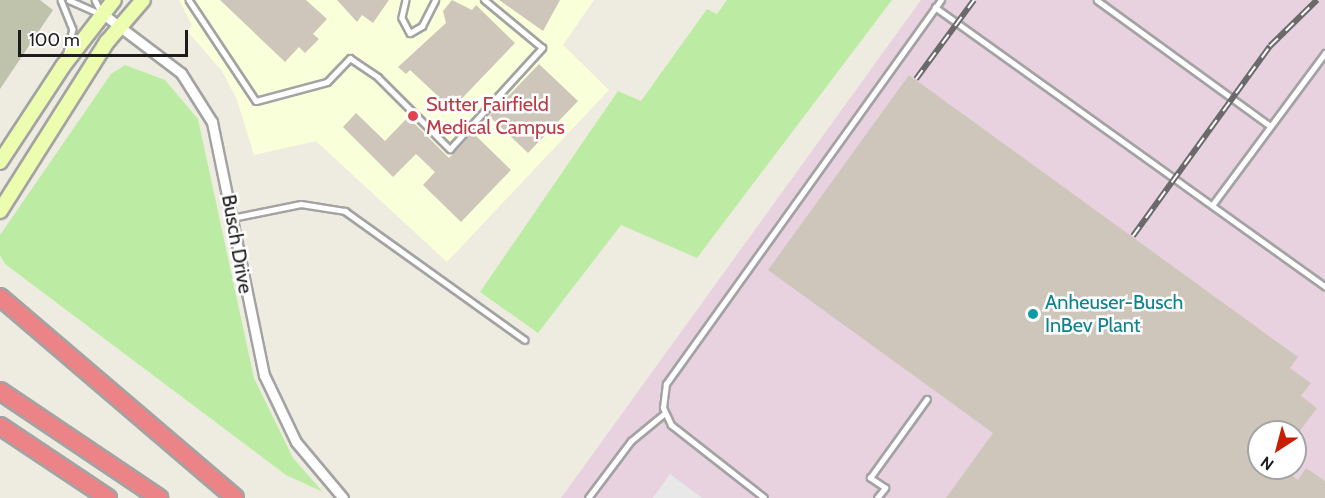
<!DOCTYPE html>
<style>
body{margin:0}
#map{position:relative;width:1325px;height:498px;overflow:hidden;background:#eeece1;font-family:Cabin,sans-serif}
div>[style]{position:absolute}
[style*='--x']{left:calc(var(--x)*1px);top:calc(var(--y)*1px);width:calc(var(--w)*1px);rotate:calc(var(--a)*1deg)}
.industrial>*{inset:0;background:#e8d2e0}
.education>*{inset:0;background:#f9ffd9}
.construction>*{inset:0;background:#bfc3ac}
.grass>*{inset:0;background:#bceca3}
.parking>*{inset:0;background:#e8e8e8}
.building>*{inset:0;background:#cec6ba}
.roads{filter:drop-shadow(2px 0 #a3a3a3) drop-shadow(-2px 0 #a3a3a3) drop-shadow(0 2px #a3a3a3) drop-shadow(0 -2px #a3a3a3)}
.service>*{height:4.5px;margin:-2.25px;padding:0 2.25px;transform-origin:2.25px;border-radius:2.25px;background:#fff}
.minor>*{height:9px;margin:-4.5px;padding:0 4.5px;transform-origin:4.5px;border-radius:4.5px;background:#fff}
.secondary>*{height:14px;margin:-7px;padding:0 7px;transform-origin:7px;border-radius:7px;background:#edfdb0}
.motorway>*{height:16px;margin:-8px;padding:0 8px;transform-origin:8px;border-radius:8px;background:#eb8387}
.rail>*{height:6px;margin-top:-3px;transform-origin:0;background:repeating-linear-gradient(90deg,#fff 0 11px,#6a6a6a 0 22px);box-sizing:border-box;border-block:2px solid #6a6a6a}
.dots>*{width:16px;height:16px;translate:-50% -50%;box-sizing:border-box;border:3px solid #fff;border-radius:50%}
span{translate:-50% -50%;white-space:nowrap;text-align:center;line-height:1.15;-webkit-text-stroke:5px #fff;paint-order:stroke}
.health-label{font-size:20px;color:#be3a42}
.left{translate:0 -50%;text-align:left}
.street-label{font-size:20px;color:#1c1c1c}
.culture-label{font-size:20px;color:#0d838f}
.north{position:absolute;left:1247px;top:420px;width:60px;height:60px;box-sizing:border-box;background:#fff;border:2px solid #a4a4a4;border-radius:50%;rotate:216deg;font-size:16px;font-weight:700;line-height:24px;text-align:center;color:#1c1c1c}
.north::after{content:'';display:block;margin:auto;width:21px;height:27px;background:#c81e00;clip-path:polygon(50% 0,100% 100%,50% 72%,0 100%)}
.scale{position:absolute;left:18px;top:30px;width:170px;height:27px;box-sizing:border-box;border:3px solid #1c1c1c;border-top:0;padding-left:8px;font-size:18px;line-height:21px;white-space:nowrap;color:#1c1c1c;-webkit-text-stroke:4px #fff;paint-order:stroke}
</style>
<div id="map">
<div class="industrial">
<i style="clip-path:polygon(evenodd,921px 0,1325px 0,1325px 498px,561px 498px,921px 0,1259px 432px,1295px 432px,1295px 468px,1259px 468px,1259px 432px)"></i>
</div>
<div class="education">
<i style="clip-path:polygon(179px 0,594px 0,563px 45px,609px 90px,447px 262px,316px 141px,254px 155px,237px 100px,222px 71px,188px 32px,192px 25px)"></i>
</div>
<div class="construction">
<i style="clip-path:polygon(0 0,40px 0,53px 10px,0 89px)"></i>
</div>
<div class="grass">
<i style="clip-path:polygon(727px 0,892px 0,697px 258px,621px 225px,538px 333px,480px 292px,618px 91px,641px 101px,707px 9px,717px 14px)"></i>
<i style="clip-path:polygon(125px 65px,165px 80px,198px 119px,254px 378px,293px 458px,323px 492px,286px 475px,5px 264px,0 255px,0 235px,111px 74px)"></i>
</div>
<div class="parking">
<i style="clip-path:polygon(670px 474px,702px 498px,653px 498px)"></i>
</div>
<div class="building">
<i style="clip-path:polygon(220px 0,306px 0,327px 19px,313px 34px,319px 39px,305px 53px,299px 47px,285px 62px)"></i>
<i style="clip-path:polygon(337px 0,389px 0,373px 23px,362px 15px,357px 22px)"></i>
<i style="clip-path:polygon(452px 0,472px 10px,476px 5px,515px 43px,448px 113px,444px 108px,440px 112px,432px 105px,439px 97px,410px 70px,406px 74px,398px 67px,446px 23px,443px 11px)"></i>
<i style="clip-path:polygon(499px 0,560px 0,543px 31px)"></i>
<i style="clip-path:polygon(539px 64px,578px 101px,528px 153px,489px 116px)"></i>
<i style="clip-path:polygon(909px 75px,1298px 357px,1290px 368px,1311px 383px,1301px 396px,1317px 408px,1299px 432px,1259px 432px,1259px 468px,1282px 468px,1298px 480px,1306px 468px,1325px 481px,1325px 498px,946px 498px,993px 433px,768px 270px)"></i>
<i style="clip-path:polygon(356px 113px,385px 141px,408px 117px,449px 158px,473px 133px,511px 170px,461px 222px,423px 185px,435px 172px,416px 154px,393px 177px,343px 127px)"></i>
</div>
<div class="roads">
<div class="service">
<i style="--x:61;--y:0;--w:31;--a:68"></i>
<i style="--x:73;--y:29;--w:25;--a:104"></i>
<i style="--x:69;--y:0;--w:34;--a:24"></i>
<i style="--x:95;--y:0;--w:13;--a:63"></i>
<i style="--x:189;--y:0;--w:121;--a:56.4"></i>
<i style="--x:256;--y:101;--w:73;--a:-15"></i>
<i style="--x:327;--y:82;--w:33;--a:-46"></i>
<i style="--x:350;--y:58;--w:34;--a:34"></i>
<i style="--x:378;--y:77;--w:102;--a:45"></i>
<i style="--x:450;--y:149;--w:137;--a:-47.7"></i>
<i style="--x:542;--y:48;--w:75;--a:-140.4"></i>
<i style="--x:406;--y:0;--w:18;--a:103"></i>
<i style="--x:402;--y:18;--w:17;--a:62"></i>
<i style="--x:410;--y:33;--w:14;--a:-30"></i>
<i style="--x:422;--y:26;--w:29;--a:-63"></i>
<i style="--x:1097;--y:0;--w:213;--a:36"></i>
<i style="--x:935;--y:7;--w:480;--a:35.6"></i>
<i style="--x:1213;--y:204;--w:188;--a:-53.4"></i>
<i style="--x:232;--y:218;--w:70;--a:-11.5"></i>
<i style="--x:301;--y:204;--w:45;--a:9"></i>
<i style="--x:345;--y:211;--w:221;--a:35.6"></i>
<i style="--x:588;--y:498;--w:71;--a:-53"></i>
<i style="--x:631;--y:441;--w:44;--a:-39.5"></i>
<i style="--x:764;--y:498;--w:118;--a:-141.9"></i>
<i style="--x:671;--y:425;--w:19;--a:-115"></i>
<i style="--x:663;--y:408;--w:24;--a:-83"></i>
<i style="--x:666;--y:384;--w:472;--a:-54.4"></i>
<i style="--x:877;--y:498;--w:13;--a:-51"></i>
<i style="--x:885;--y:488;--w:18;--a:-146"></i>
<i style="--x:870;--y:478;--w:97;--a:-54.2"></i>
</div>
<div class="minor">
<i style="--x:103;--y:14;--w:98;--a:37.1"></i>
<i style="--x:181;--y:73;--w:58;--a:57.7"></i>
<i style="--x:212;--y:122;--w:258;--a:78.4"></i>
<i style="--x:264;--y:375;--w:74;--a:64.5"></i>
<i style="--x:296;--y:442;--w:73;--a:50"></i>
</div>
<div class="secondary">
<i style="--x:0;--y:162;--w:115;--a:-56.7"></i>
<i style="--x:63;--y:66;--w:83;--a:-52.3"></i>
<i style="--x:0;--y:211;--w:200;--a:-57.7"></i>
<i style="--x:107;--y:42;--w:55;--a:-49.4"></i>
</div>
<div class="motorway">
<i style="--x:0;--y:297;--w:309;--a:40.5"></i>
<i style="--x:0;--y:391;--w:192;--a:33.9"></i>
<i style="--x:0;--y:426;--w:130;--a:33.7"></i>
</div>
</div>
<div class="rail">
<i style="--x:916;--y:79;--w:98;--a:-53.7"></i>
<i style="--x:1133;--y:236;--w:234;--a:-54.2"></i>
<i style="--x:1270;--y:46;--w:66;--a:-44.4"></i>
</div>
<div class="dots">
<i style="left:413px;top:116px;background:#e0444e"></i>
<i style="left:1033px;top:314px;background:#0f9aa8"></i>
</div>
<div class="health-label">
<span class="left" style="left:426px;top:116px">Sutter Fairfield<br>Medical Campus</span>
</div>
<div class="street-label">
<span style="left:237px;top:244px;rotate:80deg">Busch Drive</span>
</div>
<div class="culture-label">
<span class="left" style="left:1045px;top:314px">Anheuser-Busch<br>InBev Plant</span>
</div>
<div class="north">N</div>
<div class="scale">100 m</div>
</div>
